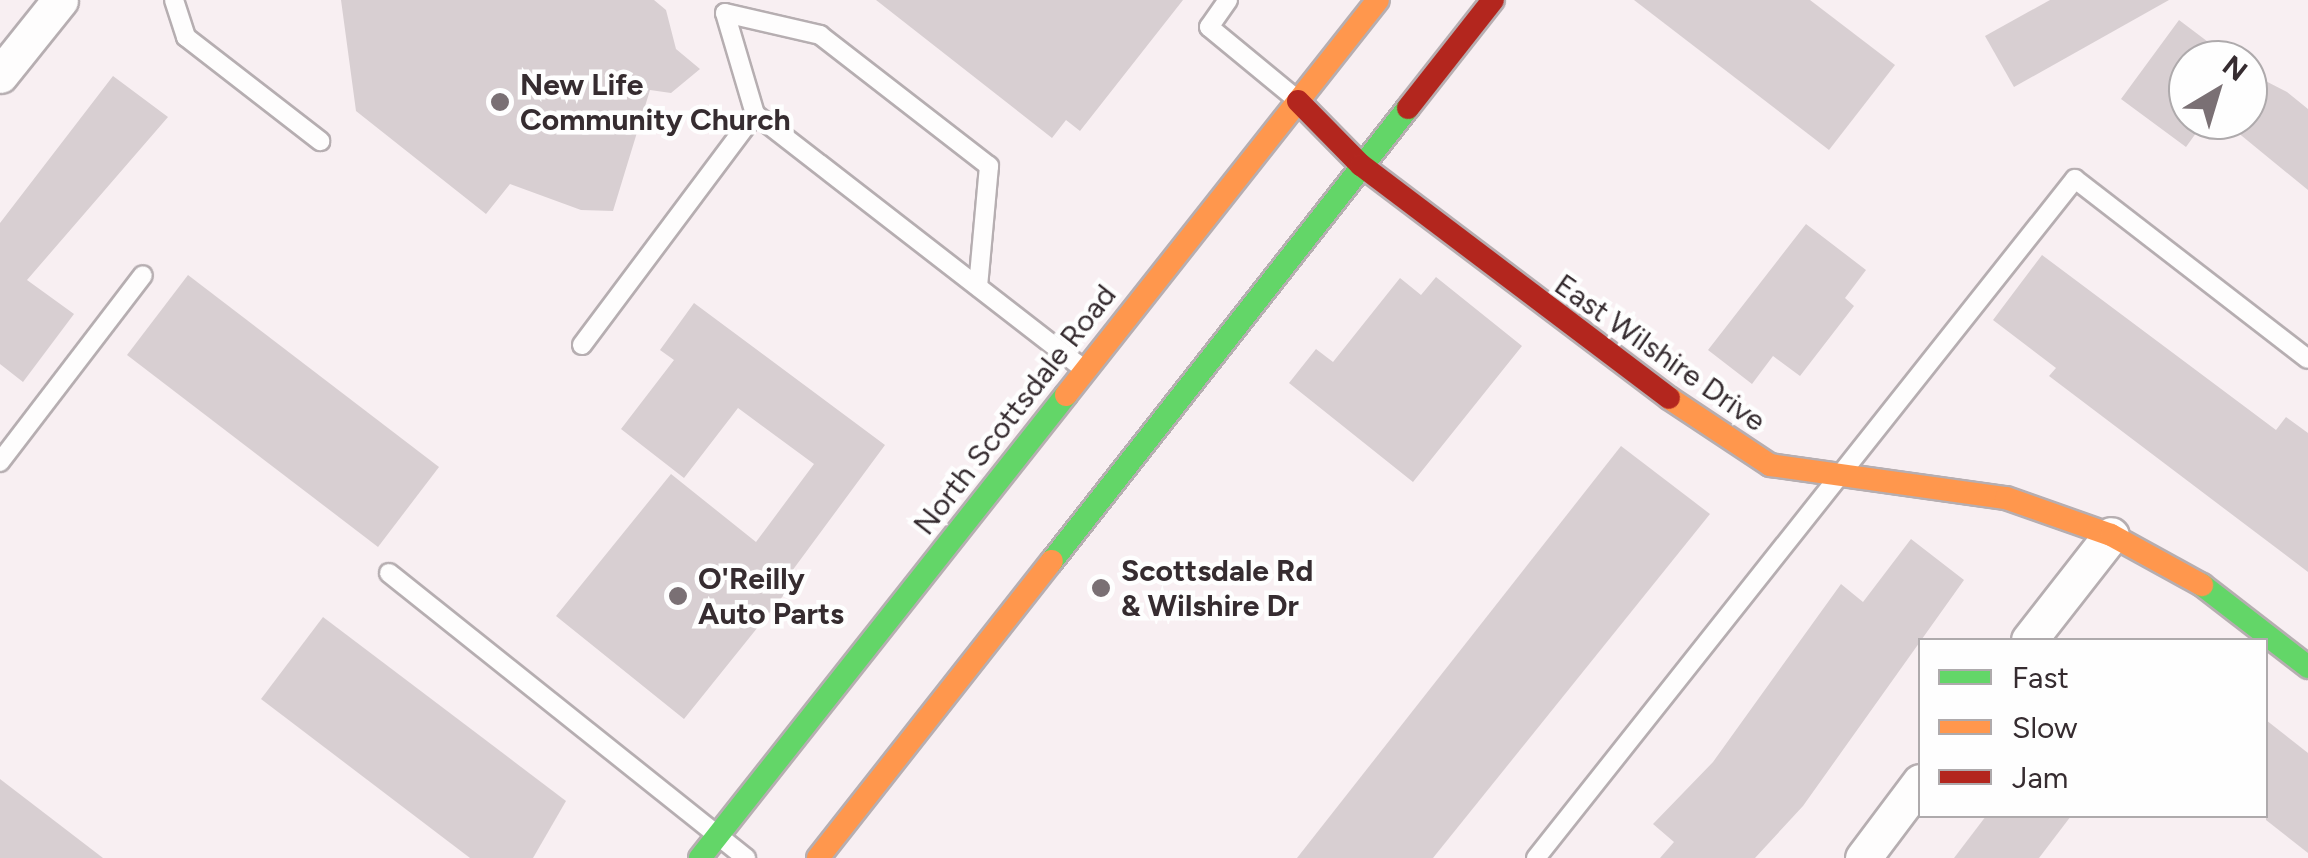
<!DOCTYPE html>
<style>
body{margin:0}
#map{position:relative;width:2308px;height:858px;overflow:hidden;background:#f8eff2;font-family:Figtree,sans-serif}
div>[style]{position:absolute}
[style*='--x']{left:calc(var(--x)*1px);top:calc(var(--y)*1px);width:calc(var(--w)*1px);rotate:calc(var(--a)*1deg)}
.building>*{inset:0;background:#d8cfd2}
.roads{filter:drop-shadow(2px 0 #b6aeb1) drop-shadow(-2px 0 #b6aeb1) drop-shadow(0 2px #b6aeb1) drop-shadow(0 -2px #b6aeb1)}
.lane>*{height:18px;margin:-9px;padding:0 9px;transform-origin:9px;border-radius:9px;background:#fefdfd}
.street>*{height:35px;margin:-17.5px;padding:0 17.5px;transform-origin:17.5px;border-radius:17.5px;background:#fefdfd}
.fast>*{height:22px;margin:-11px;padding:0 11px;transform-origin:11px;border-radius:11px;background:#63d668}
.slow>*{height:22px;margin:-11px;padding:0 11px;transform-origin:11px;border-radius:11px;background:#ff974d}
.jam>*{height:22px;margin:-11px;padding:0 11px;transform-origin:11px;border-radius:11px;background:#b3261e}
.dots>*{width:28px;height:28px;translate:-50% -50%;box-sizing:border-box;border:5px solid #fefefe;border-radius:50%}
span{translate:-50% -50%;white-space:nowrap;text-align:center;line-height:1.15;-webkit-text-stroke:9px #fefefe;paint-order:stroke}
.poi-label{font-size:30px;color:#362c30;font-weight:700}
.left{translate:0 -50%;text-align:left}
.street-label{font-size:30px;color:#362c30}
.legend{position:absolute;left:1918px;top:638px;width:350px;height:180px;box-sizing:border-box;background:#fefefe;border:2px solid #aeaaac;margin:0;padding:12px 18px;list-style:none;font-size:30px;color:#362c30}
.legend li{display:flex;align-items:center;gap:20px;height:50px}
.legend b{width:50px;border:2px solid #aeaaac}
.north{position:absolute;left:2168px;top:40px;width:100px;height:100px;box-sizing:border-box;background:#fefefe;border:2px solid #aeaaac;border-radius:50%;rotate:38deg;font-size:28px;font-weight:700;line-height:40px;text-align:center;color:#362c30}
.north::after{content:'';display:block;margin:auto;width:35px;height:45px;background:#7a7074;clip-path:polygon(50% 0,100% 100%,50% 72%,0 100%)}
</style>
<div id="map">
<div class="building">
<i style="clip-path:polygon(341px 0,654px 0,666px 10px,676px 49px,700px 69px,671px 93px,650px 90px,613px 211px,581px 210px,510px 184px,486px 214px,356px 111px)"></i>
<i style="clip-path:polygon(876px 0,1183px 0,1080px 131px,1066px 120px,1052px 138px)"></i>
<i style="clip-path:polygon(1634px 0,1810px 0,1895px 65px,1829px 150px)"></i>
<i style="clip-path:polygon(2050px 0,2169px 0,2014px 87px,1985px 36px)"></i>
<i style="clip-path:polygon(2179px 20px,2232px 60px,2188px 60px,2188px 120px,2248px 120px,2248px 72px,2287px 92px,2308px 109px,2308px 190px,2231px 127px,2224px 137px,2204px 122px,2186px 147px,2121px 99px)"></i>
<i style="clip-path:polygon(113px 76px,168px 117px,27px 280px,74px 314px,23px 382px,0 364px,0 223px)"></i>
<i style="clip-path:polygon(1806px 224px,1866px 270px,1845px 298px,1854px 306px,1800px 376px,1773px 356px,1752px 384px,1708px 350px)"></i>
<i style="clip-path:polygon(2042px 255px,2276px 430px,2286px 417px,2308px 433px,2308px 572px,2049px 376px,2056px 368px,1993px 320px)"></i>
<i style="clip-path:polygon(188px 275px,439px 467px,378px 547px,127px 355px)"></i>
<i style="clip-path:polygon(1436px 277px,1522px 346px,1413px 482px,1289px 383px,1316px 349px,1333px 362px,1400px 278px,1421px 295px)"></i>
<i style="clip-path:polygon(694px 303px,885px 445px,792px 571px,799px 576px,684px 719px,556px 616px,671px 474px,756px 542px,814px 464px,738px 408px,684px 478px,621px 429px,674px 360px,660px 350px)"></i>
<i style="clip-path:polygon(1621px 446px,1710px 514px,1433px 858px,1297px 858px)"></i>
<i style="clip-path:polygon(1911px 539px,1964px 580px,1803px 806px,1755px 858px,1660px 858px,1674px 842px,1653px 824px,1713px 762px,1841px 584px,1863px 602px)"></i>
<i style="clip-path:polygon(323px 617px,566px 801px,533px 858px,470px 858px,261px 699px)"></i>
<i style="clip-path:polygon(2266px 720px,2308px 753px,2308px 853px,2266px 820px)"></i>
<i style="clip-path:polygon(0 779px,103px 858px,0 858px)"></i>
<i style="clip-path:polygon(1986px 816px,2071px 816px,2039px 858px,1954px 858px)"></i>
</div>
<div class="roads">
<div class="lane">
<i style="--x:174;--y:0;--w:39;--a:72"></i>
<i style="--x:186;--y:37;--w:170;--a:37.8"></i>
<i style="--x:1228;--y:0;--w:33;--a:125"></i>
<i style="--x:1209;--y:27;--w:112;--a:39.5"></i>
<i style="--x:755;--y:114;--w:105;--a:-106.5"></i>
<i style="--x:725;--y:13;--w:98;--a:13"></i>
<i style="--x:820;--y:35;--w:214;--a:37.8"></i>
<i style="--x:989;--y:166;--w:121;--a:95.2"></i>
<i style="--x:582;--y:345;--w:289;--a:-53.2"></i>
<i style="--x:755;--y:114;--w:413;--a:37.8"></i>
<i style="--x:0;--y:462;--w:235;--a:-52.6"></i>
<i style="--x:389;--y:573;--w:457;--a:38.6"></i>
<i style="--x:1536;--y:858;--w:867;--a:-51.56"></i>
<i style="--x:2075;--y:179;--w:294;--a:37.7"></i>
</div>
<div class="street">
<i style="--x:0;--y:75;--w:96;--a:-51.3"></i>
<i style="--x:2029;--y:640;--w:133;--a:-52"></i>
<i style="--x:1863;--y:858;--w:95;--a:-53.1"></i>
</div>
<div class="fast">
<i style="--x:1052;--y:561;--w:576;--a:-51.84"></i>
<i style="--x:2202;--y:585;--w:134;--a:37.7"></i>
<i style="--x:700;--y:858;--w:590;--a:-51.67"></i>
</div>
<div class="slow">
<i style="--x:1066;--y:395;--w:503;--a:-51.7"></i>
<i style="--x:1669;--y:398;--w:121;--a:33.6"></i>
<i style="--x:1770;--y:465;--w:238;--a:8"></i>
<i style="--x:2006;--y:498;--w:111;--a:19.4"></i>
<i style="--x:2111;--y:535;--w:104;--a:28.8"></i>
<i style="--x:818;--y:858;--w:378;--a:-51.8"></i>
</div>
<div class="jam">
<i style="--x:1298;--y:101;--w:90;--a:45.5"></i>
<i style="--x:1361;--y:165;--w:386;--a:37.1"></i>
<i style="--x:1408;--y:108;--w:137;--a:-51.8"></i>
</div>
</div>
<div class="dots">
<i style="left:500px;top:102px;background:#7a7074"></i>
<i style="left:1101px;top:588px;background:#7a7074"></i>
<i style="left:678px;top:596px;background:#7a7074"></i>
</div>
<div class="poi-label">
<span class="left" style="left:520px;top:102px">New Life<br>Community Church</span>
<span class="left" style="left:1121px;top:588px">Scottsdale Rd<br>&amp; Wilshire Dr</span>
<span class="left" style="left:698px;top:596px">O'Reilly<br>Auto Parts</span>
</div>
<div class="street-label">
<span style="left:1660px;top:353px;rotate:35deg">East Wilshire Drive</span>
<span style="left:1015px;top:410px;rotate:-52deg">North Scottsdale Road</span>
</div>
<ul class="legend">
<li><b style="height:12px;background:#63d668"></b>Fast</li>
<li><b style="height:12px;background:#ff974d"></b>Slow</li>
<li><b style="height:12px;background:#b3261e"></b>Jam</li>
</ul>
<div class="north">N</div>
</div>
